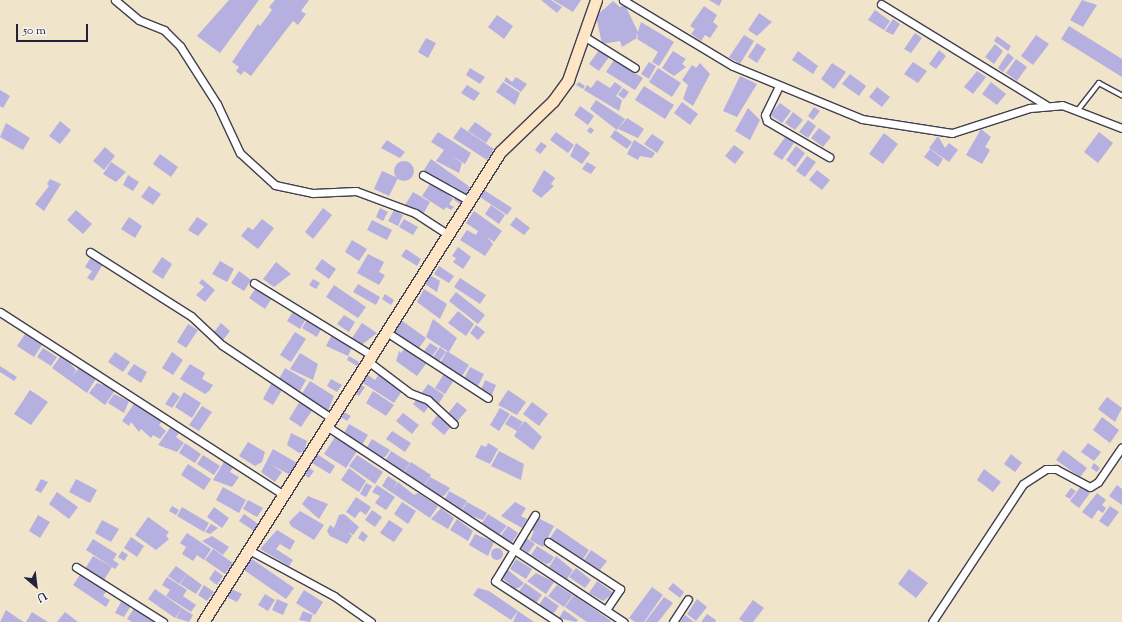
<!DOCTYPE html>
<style>
body{margin:0}
#map{position:relative;width:1122px;height:622px;overflow:hidden;background:#f0e4ca;font-family:"Sorts Mill Goudy",serif}
div>[style]{position:absolute}
[style*='--x']{left:calc(var(--x)*1px);top:calc(var(--y)*1px);width:calc(var(--w)*1px);rotate:calc(var(--a)*1deg)}
.building>*{inset:0;background:#b6b0e1}
.round{border-radius:50%}
.roads{filter:drop-shadow(1px 0 #413f50) drop-shadow(-1px 0 #413f50) drop-shadow(0 1px #413f50) drop-shadow(0 -1px #413f50)}
.lane>*{height:3.5px;margin:-1.75px;padding:0 1.75px;transform-origin:1.75px;border-radius:1.75px;background:#fff}
.street>*{height:7px;margin:-3.5px;padding:0 3.5px;transform-origin:3.5px;border-radius:3.5px;background:#fff}
.secondary>*{height:11px;margin:-5.5px;padding:0 5.5px;transform-origin:5.5px;border-radius:5.5px;background:#fde5c5}
span{translate:-50% -50%;white-space:nowrap;text-align:center;line-height:1.15;-webkit-text-stroke:3px #f6f6f2;paint-order:stroke}
.north{position:absolute;left:16px;top:566px;width:40px;height:40px;-webkit-text-stroke:3px #f6f6f2;paint-order:stroke;rotate:152deg;font-size:11px;font-weight:700;line-height:16px;text-align:center;color:#22223b}
.north::after{content:'';display:block;margin:auto;width:14px;height:18px;background:#22223b;clip-path:polygon(50% 0,100% 100%,50% 72%,0 100%)}
.scale{position:absolute;left:16px;top:24px;width:72px;height:18px;box-sizing:border-box;border:2px solid #22223b;border-top:0;padding-left:5px;font-size:12px;line-height:14px;white-space:nowrap;color:#22223b;-webkit-text-stroke:3px #f6f6f2;paint-order:stroke}
</style>
<div id="map">
<div class="building">
<i style="clip-path:polygon(229px 0,263px 0,259px 0,220px 53px,197px 36px)"></i>
<i style="clip-path:polygon(275px 0,309px 0,301px 11px,306px 14px,298px 25px,293px 21px,251px 76px,244px 71px,241px 75px,236px 71px,239px 67px,232px 62px,258px 24px,260px 26px,272px 10px,269px 7px)"></i>
<i style="clip-path:polygon(541px 0,551px 0,562px 7px,557px 13px)"></i>
<i style="clip-path:polygon(553px 0,581px 0,573px 12px)"></i>
<i style="clip-path:polygon(709px 0,722px 0,719px 6px)"></i>
<i style="clip-path:polygon(1082px 0,1097px 5px,1083px 27px,1070px 20px)"></i>
<i style="clip-path:polygon(613px 1px,620px 7px,625px 5px,638px 32px,641px 22px,674px 42px,659px 66px,652px 62px,658px 52px,637px 39px,638px 37px,636px 32px,637px 38px,622px 47px,620px 41px,602px 44px,596px 16px)"></i>
<i style="clip-path:polygon(704px 6px,717px 15px,713px 22px,718px 26px,710px 38px,705px 35px,701px 41px,691px 34px,695px 29px,690px 26px)"></i>
<i style="clip-path:polygon(875px 10px,890px 21px,884px 30px,868px 20px)"></i>
<i style="clip-path:polygon(759px 13px,772px 22px,757px 36px,748px 30px)"></i>
<i style="clip-path:polygon(497px 15px,513px 26px,504px 39px,488px 27px)"></i>
<i style="clip-path:polygon(893px 19px,900px 24px,893px 35px,885px 31px)"></i>
<i style="clip-path:polygon(1069px 26px,1122px 59px,1122px 77px,1061px 39px)"></i>
<i style="clip-path:polygon(915px 33px,922px 38px,911px 53px,904px 49px)"></i>
<i style="clip-path:polygon(744px 35px,754px 41px,740px 64px,729px 57px)"></i>
<i style="clip-path:polygon(1036px 35px,1049px 44px,1033px 65px,1021px 56px)"></i>
<i style="clip-path:polygon(997px 36px,1011px 46px,1008px 51px,994px 41px)"></i>
<i style="clip-path:polygon(426px 38px,436px 43px,428px 58px,418px 52px)"></i>
<i style="clip-path:polygon(757px 43px,766px 49px,757px 63px,748px 57px)"></i>
<i style="clip-path:polygon(995px 44px,1003px 51px,994px 64px,985px 57px)"></i>
<i style="clip-path:polygon(599px 50px,609px 57px,599px 71px,589px 64px)"></i>
<i style="clip-path:polygon(939px 50px,946px 56px,936px 69px,929px 64px)"></i>
<i style="clip-path:polygon(673px 51px,686px 59px,682px 64px,686px 67px,674px 76px,662px 68px)"></i>
<i style="clip-path:polygon(798px 51px,818px 66px,813px 74px,792px 60px)"></i>
<i style="clip-path:polygon(1008px 53px,1014px 58px,1003px 72px,998px 68px)"></i>
<i style="clip-path:polygon(1016px 59px,1027px 67px,1017px 81px,1006px 73px)"></i>
<i style="clip-path:polygon(614px 60px,643px 78px,635px 90px,606px 72px)"></i>
<i style="clip-path:polygon(649px 62px,656px 66px,649px 79px,641px 74px)"></i>
<i style="clip-path:polygon(913px 62px,927px 71px,918px 83px,904px 74px)"></i>
<i style="clip-path:polygon(700px 63px,710px 74px,693px 106px,683px 99px,688px 85px,682px 80px,692px 65px,696px 68px)"></i>
<i style="clip-path:polygon(832px 63px,846px 72px,834px 89px,821px 79px)"></i>
<i style="clip-path:polygon(470px 68px,485px 77px,480px 84px,466px 75px)"></i>
<i style="clip-path:polygon(658px 68px,681px 83px,672px 97px,649px 82px)"></i>
<i style="clip-path:polygon(977px 71px,986px 77px,973px 94px,964px 87px)"></i>
<i style="clip-path:polygon(850px 74px,866px 86px,859px 96px,842px 84px)"></i>
<i style="clip-path:polygon(740px 76px,757px 84px,737px 117px,723px 111px)"></i>
<i style="clip-path:polygon(506px 77px,512px 82px,516px 77px,527px 84px,521px 92px,504px 81px)"></i>
<i style="clip-path:polygon(597px 80px,610px 88px,615px 82px,622px 87px,616px 96px,622px 100px,619px 111px,584px 90px,587px 85px,591px 88px)"></i>
<i style="clip-path:polygon(503px 82px,520px 93px,515px 105px,496px 92px)"></i>
<i style="clip-path:polygon(579px 82px,585px 86px,583px 89px,576px 85px)"></i>
<i style="clip-path:polygon(991px 82px,1006px 94px,997px 105px,982px 94px)"></i>
<i style="clip-path:polygon(467px 85px,480px 93px,474px 101px,461px 93px)"></i>
<i style="clip-path:polygon(644px 86px,674px 105px,665px 119px,635px 100px)"></i>
<i style="clip-path:polygon(877px 87px,890px 97px,882px 107px,869px 97px)"></i>
<i style="clip-path:polygon(623px 88px,629px 92px,624px 99px,618px 95px)"></i>
<i style="clip-path:polygon(0 90px,10px 96px,3px 108px,0 106px)"></i>
<i style="clip-path:polygon(596px 100px,625px 119px,617px 130px,590px 109px)"></i>
<i style="clip-path:polygon(682px 102px,698px 114px,690px 125px,674px 113px)"></i>
<i style="clip-path:polygon(780px 103px,791px 111px,782px 123px,770px 115px)"></i>
<i style="clip-path:polygon(580px 106px,594px 116px,588px 125px,574px 115px)"></i>
<i style="clip-path:polygon(814px 107px,820px 111px,813px 120px,808px 116px)"></i>
<i style="clip-path:polygon(748px 108px,760px 120px,750px 140px,735px 131px)"></i>
<i style="clip-path:polygon(793px 112px,803px 120px,795px 130px,785px 123px)"></i>
<i style="clip-path:polygon(627px 118px,644px 129px,638px 138px,618px 129px)"></i>
<i style="clip-path:polygon(808px 120px,816px 126px,808px 138px,799px 132px)"></i>
<i style="clip-path:polygon(60px 121px,71px 130px,60px 144px,49px 136px)"></i>
<i style="clip-path:polygon(475px 122px,492px 134px,486px 143px,468px 131px)"></i>
<i style="clip-path:polygon(6px 123px,30px 138px,23px 150px,0 137px)"></i>
<i style="clip-path:polygon(461px 127px,494px 149px,487px 160px,453px 138px)"></i>
<i style="clip-path:polygon(590px 127px,594px 130px,591px 134px,587px 131px)"></i>
<i style="clip-path:polygon(819px 128px,831px 137px,823px 147px,811px 138px)"></i>
<i style="clip-path:polygon(981px 129px,991px 137px,985px 147px,990px 150px,982px 164px,966px 155px)"></i>
<i style="clip-path:polygon(615px 130px,632px 142px,627px 149px,610px 137px)"></i>
<i style="clip-path:polygon(438px 132px,471px 153px,465px 164px,450px 155px,462px 163px,459px 173px,436px 161px,444px 150px,431px 142px)"></i>
<i style="clip-path:polygon(556px 132px,574px 145px,568px 153px,550px 140px)"></i>
<i style="clip-path:polygon(1099px 132px,1113px 143px,1098px 163px,1084px 152px)"></i>
<i style="clip-path:polygon(884px 133px,898px 144px,883px 164px,869px 154px)"></i>
<i style="clip-path:polygon(652px 134px,664px 142px,657px 153px,644px 144px)"></i>
<i style="clip-path:polygon(786px 136px,794px 143px,782px 160px,773px 154px)"></i>
<i style="clip-path:polygon(938px 136px,945px 148px,949px 143px,958px 150px,949px 162px,929px 148px)"></i>
<i style="clip-path:polygon(387px 140px,405px 152px,400px 158px,381px 148px)"></i>
<i style="clip-path:polygon(634px 140px,655px 153px,652px 158px,640px 156px,638px 160px,627px 154px)"></i>
<i style="clip-path:polygon(541px 142px,547px 146px,540px 154px,535px 150px)"></i>
<i style="clip-path:polygon(576px 143px,590px 153px,582px 164px,570px 156px)"></i>
<i style="clip-path:polygon(734px 145px,744px 152px,735px 164px,725px 156px)"></i>
<i style="clip-path:polygon(796px 146px,805px 153px,795px 167px,786px 160px)"></i>
<i style="clip-path:polygon(105px 147px,115px 156px,104px 170px,93px 161px)"></i>
<i style="clip-path:polygon(930px 149px,943px 159px,938px 167px,924px 157px)"></i>
<i style="clip-path:polygon(160px 154px,178px 167px,171px 177px,153px 164px)"></i>
<i style="clip-path:polygon(807px 156px,816px 162px,805px 177px,796px 171px)"></i>
<i style="clip-path:polygon(431px 159px,470px 187px,466px 194px,450px 184px,447px 189px,422px 173px)"></i>
<i class="round" style="left:394px;top:161px;width:20px;height:20px"></i>
<i style="clip-path:polygon(111px 162px,126px 172px,116px 182px,103px 174px)"></i>
<i style="clip-path:polygon(587px 162px,596px 167px,591px 174px,582px 169px)"></i>
<i style="clip-path:polygon(544px 170px,555px 178px,551px 184px,554px 186px,541px 198px,532px 191px)"></i>
<i style="clip-path:polygon(817px 170px,830px 180px,822px 190px,809px 180px)"></i>
<i style="clip-path:polygon(382px 171px,398px 178px,389px 196px,374px 189px)"></i>
<i style="clip-path:polygon(128px 175px,139px 182px,133px 191px,123px 185px)"></i>
<i style="clip-path:polygon(50px 179px,61px 184px,44px 211px,35px 204px,49px 186px,47px 184px)"></i>
<i style="clip-path:polygon(432px 181px,453px 199px,449px 204px,454px 207px,451px 210px,446px 207px,444px 210px,422px 196px)"></i>
<i style="clip-path:polygon(149px 186px,161px 194px,153px 205px,141px 197px)"></i>
<i style="clip-path:polygon(484px 190px,512px 208px,507px 215px,480px 197px)"></i>
<i style="clip-path:polygon(413px 192px,430px 202px,422px 216px,405px 205px)"></i>
<i style="clip-path:polygon(457px 195px,463px 200px,460px 204px,454px 200px)"></i>
<i style="clip-path:polygon(491px 205px,505px 215px,499px 224px,485px 214px)"></i>
<i style="clip-path:polygon(323px 208px,332px 215px,313px 239px,305px 232px)"></i>
<i style="clip-path:polygon(380px 208px,388px 212px,383px 221px,376px 217px)"></i>
<i style="clip-path:polygon(76px 210px,92px 224px,83px 234px,67px 220px)"></i>
<i style="clip-path:polygon(394px 210px,403px 215px,398px 226px,388px 221px)"></i>
<i style="clip-path:polygon(474px 211px,502px 231px,494px 242px,487px 237px,493px 244px,485px 256px,460px 240px,467px 230px,476px 235px,478px 231px,466px 223px)"></i>
<i style="clip-path:polygon(129px 217px,142px 226px,135px 238px,121px 229px)"></i>
<i style="clip-path:polygon(197px 217px,208px 224px,198px 236px,188px 230px)"></i>
<i style="clip-path:polygon(516px 217px,530px 228px,524px 235px,510px 225px)"></i>
<i style="clip-path:polygon(262px 219px,274px 228px,258px 249px,241px 236px,248px 227px,253px 230px)"></i>
<i style="clip-path:polygon(404px 219px,418px 227px,413px 235px,399px 227px)"></i>
<i style="clip-path:polygon(372px 220px,392px 230px,387px 240px,367px 230px)"></i>
<i style="clip-path:polygon(352px 240px,367px 249px,359px 261px,345px 252px)"></i>
<i style="clip-path:polygon(458px 247px,471px 257px,463px 269px,453px 262px,456px 258px,452px 256px)"></i>
<i style="clip-path:polygon(406px 249px,421px 259px,417px 266px,401px 256px)"></i>
<i style="clip-path:polygon(368px 254px,384px 262px,379px 272px,385px 275px,379px 285px,357px 273px)"></i>
<i style="clip-path:polygon(91px 257px,103px 264px,93px 281px,87px 278px,92px 271px,85px 267px)"></i>
<i style="clip-path:polygon(162px 257px,172px 264px,163px 279px,152px 272px)"></i>
<i style="clip-path:polygon(322px 259px,336px 269px,329px 279px,315px 269px)"></i>
<i style="clip-path:polygon(220px 261px,234px 269px,227px 282px,212px 274px)"></i>
<i style="clip-path:polygon(276px 262px,291px 274px,274px 287px,263px 279px)"></i>
<i style="clip-path:polygon(439px 266px,454px 276px,449px 283px,434px 274px)"></i>
<i style="clip-path:polygon(239px 271px,251px 280px,244px 291px,231px 283px)"></i>
<i style="clip-path:polygon(430px 275px,440px 281px,437px 292px,425px 284px)"></i>
<i style="clip-path:polygon(460px 278px,486px 295px,480px 304px,454px 287px)"></i>
<i style="clip-path:polygon(202px 279px,215px 290px,205px 302px,196px 295px,204px 287px,199px 283px)"></i>
<i style="clip-path:polygon(313px 279px,320px 283px,316px 289px,309px 285px)"></i>
<i style="clip-path:polygon(358px 284px,380px 297px,376px 305px,353px 292px)"></i>
<i style="clip-path:polygon(334px 285px,366px 307px,358px 318px,326px 297px)"></i>
<i style="clip-path:polygon(256px 288px,272px 298px,265px 309px,249px 298px)"></i>
<i style="clip-path:polygon(424px 289px,447px 304px,440px 319px,417px 302px)"></i>
<i style="clip-path:polygon(456px 292px,485px 315px,478px 324px,449px 301px)"></i>
<i style="clip-path:polygon(385px 294px,394px 300px,391px 305px,382px 299px)"></i>
<i style="clip-path:polygon(294px 310px,307px 317px,300px 329px,287px 321px)"></i>
<i style="clip-path:polygon(458px 311px,474px 324px,466px 336px,448px 323px)"></i>
<i style="clip-path:polygon(344px 315px,355px 322px,349px 332px,337px 324px)"></i>
<i style="clip-path:polygon(308px 318px,322px 327px,317px 337px,302px 328px)"></i>
<i style="clip-path:polygon(433px 319px,457px 338px,449px 352px,426px 337px)"></i>
<i style="clip-path:polygon(401px 320px,426px 338px,419px 348px,392px 333px)"></i>
<i style="clip-path:polygon(221px 323px,230px 331px,223px 340px,214px 332px)"></i>
<i style="clip-path:polygon(362px 323px,377px 333px,359px 347px,350px 341px)"></i>
<i style="clip-path:polygon(188px 324px,198px 330px,186px 348px,177px 342px)"></i>
<i style="clip-path:polygon(476px 325px,485px 332px,478px 340px,470px 333px)"></i>
<i style="clip-path:polygon(27px 331px,44px 342px,34px 357px,17px 346px)"></i>
<i style="clip-path:polygon(295px 332px,306px 339px,291px 362px,280px 355px)"></i>
<i style="clip-path:polygon(333px 333px,352px 347px,348px 356px,326px 346px)"></i>
<i style="clip-path:polygon(430px 343px,438px 348px,430px 359px,422px 354px)"></i>
<i style="clip-path:polygon(407px 345px,428px 361px,417px 376px,396px 361px,399px 351px,401px 353px)"></i>
<i style="clip-path:polygon(440px 347px,446px 352px,437px 364px,431px 360px)"></i>
<i style="clip-path:polygon(43px 348px,57px 357px,51px 366px,37px 357px)"></i>
<i style="clip-path:polygon(447px 351px,469px 365px,462px 376px,440px 363px)"></i>
<i style="clip-path:polygon(115px 352px,130px 362px,123px 372px,108px 362px)"></i>
<i style="clip-path:polygon(172px 352px,183px 360px,173px 375px,162px 368px)"></i>
<i style="clip-path:polygon(300px 353px,318px 364px,313px 380px,290px 369px)"></i>
<i style="clip-path:polygon(62px 354px,76px 370px,73px 376px,80px 366px,97px 377px,87px 393px,52px 368px)"></i>
<i style="clip-path:polygon(349px 356px,359px 362px,357px 366px,347px 360px)"></i>
<i style="clip-path:polygon(134px 364px,147px 372px,141px 383px,127px 374px)"></i>
<i style="clip-path:polygon(190px 364px,205px 373px,202px 379px,213px 385px,209px 391px,205px 394px,180px 379px)"></i>
<i style="clip-path:polygon(0 366px,17px 377px,14px 381px,0 372px)"></i>
<i style="clip-path:polygon(470px 367px,484px 374px,478px 386px,464px 379px)"></i>
<i style="clip-path:polygon(285px 368px,306px 380px,300px 391px,279px 379px)"></i>
<i style="clip-path:polygon(365px 373px,375px 380px,379px 374px,402px 391px,394px 403px,360px 381px)"></i>
<i style="clip-path:polygon(444px 374px,454px 380px,445px 394px,435px 388px)"></i>
<i style="clip-path:polygon(331px 379px,342px 385px,337px 392px,327px 386px)"></i>
<i style="clip-path:polygon(485px 380px,496px 385px,491px 397px,480px 392px)"></i>
<i style="clip-path:polygon(310px 381px,334px 396px,328px 411px,301px 395px)"></i>
<i style="clip-path:polygon(272px 382px,283px 388px,273px 405px,263px 399px)"></i>
<i style="clip-path:polygon(97px 383px,116px 389px,105px 405px,89px 393px)"></i>
<i style="clip-path:polygon(360px 384px,365px 387px,359px 396px,355px 393px)"></i>
<i style="clip-path:polygon(428px 384px,444px 395px,438px 405px,421px 394px)"></i>
<i style="clip-path:polygon(30px 390px,48px 402px,31px 425px,14px 414px)"></i>
<i style="clip-path:polygon(508px 390px,526px 402px,517px 415px,498px 405px)"></i>
<i style="clip-path:polygon(373px 391px,394px 405px,386px 416px,366px 403px)"></i>
<i style="clip-path:polygon(173px 392px,180px 397px,172px 408px,165px 404px)"></i>
<i style="clip-path:polygon(184px 392px,201px 403px,192px 418px,175px 407px)"></i>
<i style="clip-path:polygon(114px 394px,129px 401px,124px 413px,108px 403px)"></i>
<i style="clip-path:polygon(419px 397px,429px 406px,424px 413px,413px 404px)"></i>
<i style="clip-path:polygon(1107px 397px,1122px 408px,1115px 422px,1098px 409px)"></i>
<i style="clip-path:polygon(136px 401px,163px 420px,159px 425px,166px 431px,160px 439px,153px 435px,151px 438px,141px 429px,139px 432px,131px 422px,129px 426px,122px 421px)"></i>
<i style="clip-path:polygon(300px 401px,313px 409px,301px 427px,289px 419px)"></i>
<i style="clip-path:polygon(457px 402px,467px 410px,456px 423px,447px 415px)"></i>
<i style="clip-path:polygon(532px 402px,548px 414px,539px 426px,523px 414px)"></i>
<i style="clip-path:polygon(202px 406px,212px 412px,199px 431px,189px 425px)"></i>
<i style="clip-path:polygon(500px 408px,510px 414px,499px 431px,490px 425px)"></i>
<i style="clip-path:polygon(342px 411px,351px 416px,347px 421px,339px 416px)"></i>
<i style="clip-path:polygon(403px 413px,419px 425px,412px 434px,396px 421px)"></i>
<i style="clip-path:polygon(438px 414px,452px 425px,444px 435px,431px 424px)"></i>
<i style="clip-path:polygon(511px 415px,523px 422px,518px 429px,525px 421px,542px 437px,533px 450px,514px 436px,517px 431px,505px 424px)"></i>
<i style="clip-path:polygon(1102px 417px,1119px 430px,1110px 443px,1093px 430px)"></i>
<i style="clip-path:polygon(349px 424px,368px 435px,362px 445px,344px 433px)"></i>
<i style="clip-path:polygon(172px 425px,180px 431px,176px 437px,184px 443px,177px 452px,158px 445px)"></i>
<i style="clip-path:polygon(392px 431px,411px 443px,405px 452px,386px 439px)"></i>
<i style="clip-path:polygon(291px 433px,307px 441px,304px 451px,299px 453px,287px 445px)"></i>
<i style="clip-path:polygon(335px 437px,357px 451px,346px 468px,324px 454px)"></i>
<i style="clip-path:polygon(372px 439px,390px 450px,386px 456px,381px 459px,366px 449px)"></i>
<i style="clip-path:polygon(248px 442px,265px 452px,262px 462px,255px 466px,239px 456px)"></i>
<i style="clip-path:polygon(185px 443px,201px 454px,195px 463px,179px 453px)"></i>
<i style="clip-path:polygon(488px 443px,498px 449px,490px 464px,475px 457px,481px 445px,486px 447px)"></i>
<i style="clip-path:polygon(1088px 443px,1101px 452px,1094px 461px,1081px 452px)"></i>
<i style="clip-path:polygon(273px 449px,297px 463px,290px 475px,270px 464px,282px 472px,275px 482px,261px 472px)"></i>
<i style="clip-path:polygon(1063px 450px,1087px 468px,1080px 477px,1056px 460px)"></i>
<i style="clip-path:polygon(391px 451px,410px 463px,403px 473px,385px 461px)"></i>
<i style="clip-path:polygon(499px 451px,524px 464px,521px 480px,491px 466px)"></i>
<i style="clip-path:polygon(317px 454px,335px 466px,330px 474px,312px 463px)"></i>
<i style="clip-path:polygon(1011px 454px,1022px 463px,1015px 472px,1004px 464px)"></i>
<i style="clip-path:polygon(203px 455px,220px 466px,214px 475px,197px 464px)"></i>
<i style="clip-path:polygon(357px 455px,383px 472px,375px 484px,349px 466px)"></i>
<i style="clip-path:polygon(225px 460px,234px 466px,230px 472px,239px 477px,232px 487px,213px 480px)"></i>
<i style="clip-path:polygon(411px 462px,431px 475px,423px 487px,403px 474px)"></i>
<i style="clip-path:polygon(1094px 463px,1100px 468px,1097px 472px,1091px 468px)"></i>
<i style="clip-path:polygon(188px 464px,211px 479px,204px 490px,181px 475px)"></i>
<i style="clip-path:polygon(309px 468px,314px 471px,309px 478px,304px 474px)"></i>
<i style="clip-path:polygon(349px 468px,366px 481px,359px 492px,341px 480px)"></i>
<i style="clip-path:polygon(984px 469px,1001px 482px,993px 492px,977px 480px)"></i>
<i style="clip-path:polygon(388px 476px,397px 482px,393px 490px,398px 482px,414px 495px,418px 493px,438px 506px,430px 518px,382px 486px)"></i>
<i style="clip-path:polygon(430px 477px,450px 488px,445px 495px,439px 498px,423px 488px)"></i>
<i style="clip-path:polygon(41px 479px,48px 482px,41px 493px,35px 490px)"></i>
<i style="clip-path:polygon(76px 479px,97px 490px,90px 503px,69px 492px)"></i>
<i style="clip-path:polygon(366px 483px,372px 486px,366px 497px,360px 494px)"></i>
<i style="clip-path:polygon(377px 485px,395px 497px,386px 510px,375px 503px,380px 496px,372px 492px)"></i>
<i style="clip-path:polygon(1117px 485px,1122px 489px,1122px 505px,1109px 496px)"></i>
<i style="clip-path:polygon(1081px 486px,1090px 493px,1079px 508px,1070px 501px)"></i>
<i style="clip-path:polygon(223px 487px,246px 500px,239px 513px,216px 500px)"></i>
<i style="clip-path:polygon(1071px 488px,1076px 491px,1070px 499px,1065px 496px)"></i>
<i style="clip-path:polygon(449px 491px,467px 501px,461px 511px,444px 501px)"></i>
<i style="clip-path:polygon(57px 492px,78px 507px,69px 519px,49px 504px)"></i>
<i style="clip-path:polygon(1097px 493px,1106px 500px,1102px 505px,1106px 508px,1103px 513px,1098px 510px,1092px 519px,1082px 512px)"></i>
<i style="clip-path:polygon(308px 496px,328px 504px,319px 519px,302px 504px)"></i>
<i style="clip-path:polygon(356px 497px,371px 507px,366px 515px,360px 511px,355px 518px,346px 512px)"></i>
<i style="clip-path:polygon(248px 500px,263px 508px,257px 517px,243px 509px)"></i>
<i style="clip-path:polygon(402px 502px,416px 511px,408px 524px,394px 514px)"></i>
<i style="clip-path:polygon(467px 502px,487px 513px,483px 520px,461px 512px)"></i>
<i style="clip-path:polygon(515px 502px,526px 508px,521px 516px,527px 519px,522px 528px,501px 516px)"></i>
<i style="clip-path:polygon(172px 506px,179px 510px,176px 515px,169px 511px)"></i>
<i style="clip-path:polygon(1110px 506px,1119px 512px,1108px 527px,1099px 521px)"></i>
<i style="clip-path:polygon(182px 507px,209px 523px,204px 532px,177px 516px)"></i>
<i style="clip-path:polygon(214px 507px,229px 518px,222px 528px,207px 517px)"></i>
<i style="clip-path:polygon(441px 508px,454px 518px,448px 529px,431px 519px)"></i>
<i style="clip-path:polygon(372px 510px,382px 517px,375px 527px,365px 520px)"></i>
<i style="clip-path:polygon(300px 511px,324px 525px,314px 540px,291px 526px,289px 522px)"></i>
<i style="clip-path:polygon(244px 514px,258px 524px,254px 531px,239px 521px)"></i>
<i style="clip-path:polygon(344px 514px,359px 527px,353px 535px,349px 532px,352px 536px,347px 544px,330px 536px,327px 531px,330px 525px,334px 528px,339px 515px)"></i>
<i style="clip-path:polygon(488px 514px,507px 526px,499px 535px,482px 523px)"></i>
<i style="clip-path:polygon(38px 515px,50px 522px,40px 538px,29px 531px)"></i>
<i style="clip-path:polygon(148px 517px,169px 532px,166px 536px,169px 539px,156px 550px,135px 535px)"></i>
<i style="clip-path:polygon(536px 517px,554px 526px,543px 547px,530px 540px,534px 531px,529px 529px)"></i>
<i style="clip-path:polygon(457px 519px,473px 531px,468px 541px,450px 530px)"></i>
<i style="clip-path:polygon(102px 520px,119px 529px,111px 542px,95px 533px)"></i>
<i style="clip-path:polygon(389px 520px,403px 529px,394px 542px,380px 533px)"></i>
<i style="clip-path:polygon(211px 524px,218px 528px,210px 534px,205px 532px)"></i>
<i style="clip-path:polygon(508px 526px,518px 533px,511px 544px,500px 537px)"></i>
<i style="clip-path:polygon(557px 528px,589px 550px,583px 559px,550px 538px)"></i>
<i style="clip-path:polygon(277px 530px,295px 541px,290px 550px,280px 544px,276px 549px,293px 560px,289px 566px,260px 549px)"></i>
<i style="clip-path:polygon(362px 531px,368px 536px,364px 542px,358px 538px)"></i>
<i style="clip-path:polygon(187px 533px,211px 549px,204px 560px,197px 555px,193px 561px,182px 554px,186px 547px,180px 543px)"></i>
<i style="clip-path:polygon(475px 534px,494px 542px,488px 556px,469px 545px)"></i>
<i style="clip-path:polygon(212px 536px,229px 547px,223px 555px,202px 541px)"></i>
<i style="clip-path:polygon(131px 537px,144px 546px,137px 557px,124px 548px)"></i>
<i style="clip-path:polygon(526px 538px,535px 544px,528px 553px,520px 547px)"></i>
<i style="clip-path:polygon(93px 539px,117px 554px,113px 560px,119px 564px,115px 569px,86px 550px)"></i>
<i style="clip-path:polygon(537px 546px,554px 557px,550px 563px,546px 564px,531px 555px)"></i>
<i class="round" style="left:491px;top:548px;width:12px;height:12px"></i>
<i style="clip-path:polygon(213px 549px,233px 563px,225px 574px,205px 560px)"></i>
<i style="clip-path:polygon(591px 550px,607px 561px,600px 570px,584px 560px)"></i>
<i style="clip-path:polygon(122px 551px,128px 555px,124px 561px,118px 557px)"></i>
<i style="clip-path:polygon(93px 556px,112px 567px,104px 580px,85px 569px)"></i>
<i style="clip-path:polygon(556px 556px,573px 570px,567px 579px,549px 567px)"></i>
<i style="clip-path:polygon(252px 559px,294px 588px,286px 599px,244px 570px)"></i>
<i style="clip-path:polygon(516px 559px,532px 569px,526px 579px,510px 569px)"></i>
<i style="clip-path:polygon(176px 566px,187px 574px,179px 584px,168px 576px)"></i>
<i style="clip-path:polygon(576px 568px,591px 580px,585px 588px,569px 577px)"></i>
<i style="clip-path:polygon(909px 569px,928px 583px,916px 598px,898px 584px)"></i>
<i style="clip-path:polygon(215px 570px,223px 576px,217px 585px,209px 579px)"></i>
<i style="clip-path:polygon(508px 570px,524px 583px,520px 587px,515px 589px,502px 578px)"></i>
<i style="clip-path:polygon(82px 572px,108px 589px,103px 596px,110px 600px,106px 607px,73px 585px)"></i>
<i style="clip-path:polygon(536px 573px,554px 582px,546px 594px,527px 581px)"></i>
<i style="clip-path:polygon(187px 574px,202px 585px,196px 594px,180px 584px)"></i>
<i style="clip-path:polygon(167px 577px,187px 590px,183px 596px,196px 605px,191px 612px,166px 596px,170px 590px,162px 585px)"></i>
<i style="clip-path:polygon(597px 581px,614px 593px,603px 601px,589px 593px)"></i>
<i style="clip-path:polygon(525px 583px,542px 595px,536px 603px,519px 591px)"></i>
<i style="clip-path:polygon(673px 583px,684px 592px,680px 598px,668px 589px)"></i>
<i style="clip-path:polygon(204px 585px,214px 592px,207px 601px,198px 595px)"></i>
<i style="clip-path:polygon(557px 585px,573px 595px,564px 607px,548px 596px)"></i>
<i style="clip-path:polygon(652px 587px,663px 595px,644px 622px,635px 622px,629px 618px)"></i>
<i style="clip-path:polygon(478px 588px,489px 591px,518px 611px,511px 620px,473px 595px)"></i>
<i style="clip-path:polygon(155px 589px,182px 608px,175px 618px,148px 599px)"></i>
<i style="clip-path:polygon(232px 589px,242px 594px,237px 602px,227px 597px)"></i>
<i style="clip-path:polygon(304px 590px,323px 602px,315px 615px,296px 603px)"></i>
<i style="clip-path:polygon(265px 594px,275px 600px,268px 611px,258px 605px)"></i>
<i style="clip-path:polygon(574px 595px,611px 621px,610px 622px,587px 622px,565px 607px)"></i>
<i style="clip-path:polygon(545px 596px,559px 606px,553px 614px,539px 605px)"></i>
<i style="clip-path:polygon(664px 597px,673px 603px,658px 622px,645px 622px)"></i>
<i style="clip-path:polygon(277px 599px,288px 604px,283px 615px,272px 610px)"></i>
<i style="clip-path:polygon(697px 599px,707px 607px,696px 621px,687px 614px)"></i>
<i style="clip-path:polygon(753px 600px,764px 608px,753px 622px,744px 622px,739px 619px)"></i>
<i style="clip-path:polygon(121px 602px,130px 607px,124px 617px,115px 613px)"></i>
<i style="clip-path:polygon(135px 607px,159px 622px,132px 622px,127px 619px)"></i>
<i style="clip-path:polygon(182px 608px,193px 615px,189px 622px,176px 618px)"></i>
<i style="clip-path:polygon(6px 610px,19px 619px,24px 622px,0 622px)"></i>
<i style="clip-path:polygon(564px 610px,578px 620px,576px 622px,559px 618px)"></i>
<i style="clip-path:polygon(303px 611px,313px 615px,310px 622px,299px 620px)"></i>
<i style="clip-path:polygon(518px 611px,534px 622px,513px 622px)"></i>
<i style="clip-path:polygon(32px 612px,48px 622px,26px 622px)"></i>
<i style="clip-path:polygon(65px 612px,78px 622px,57px 622px)"></i>
<i style="clip-path:polygon(707px 614px,716px 620px,715px 622px,701px 622px)"></i>
<i style="clip-path:polygon(685px 615px,694px 622px,680px 622px)"></i>
</div>
<div class="roads">
<div class="lane">
<i style="--x:1078;--y:110;--w:34;--a:-52"></i>
<i style="--x:1099;--y:83;--w:26;--a:28"></i>
</div>
<div class="street">
<i style="--x:115;--y:0;--w:31;--a:40"></i>
<i style="--x:139;--y:20;--w:27;--a:22"></i>
<i style="--x:164;--y:30;--w:23;--a:45"></i>
<i style="--x:180;--y:46;--w:69;--a:57.5"></i>
<i style="--x:217;--y:104;--w:54;--a:64.9"></i>
<i style="--x:240;--y:153;--w:47;--a:42.4"></i>
<i style="--x:275;--y:185;--w:39;--a:12"></i>
<i style="--x:313;--y:193;--w:43;--a:-2.7"></i>
<i style="--x:356;--y:191;--w:63;--a:20.4"></i>
<i style="--x:415;--y:213;--w:38;--a:33"></i>
<i style="--x:623;--y:0;--w:128;--a:31"></i>
<i style="--x:733;--y:66;--w:139;--a:22.3"></i>
<i style="--x:862;--y:119;--w:91;--a:8.8"></i>
<i style="--x:952;--y:133;--w:82;--a:-17.8"></i>
<i style="--x:1030;--y:108;--w:32;--a:-5"></i>
<i style="--x:1062;--y:105;--w:64;--a:21"></i>
<i style="--x:881;--y:4;--w:193;--a:31.5"></i>
<i style="--x:582;--y:35;--w:62;--a:31.9"></i>
<i style="--x:779;--y:86;--w:32;--a:116"></i>
<i style="--x:765;--y:115;--w:6;--a:72"></i>
<i style="--x:767;--y:121;--w:72;--a:30.1"></i>
<i style="--x:423;--y:175;--w:51;--a:29.1"></i>
<i style="--x:90;--y:252;--w:120;--a:32.4"></i>
<i style="--x:191;--y:316;--w:42;--a:43.1"></i>
<i style="--x:222;--y:345;--w:133;--a:33.7"></i>
<i style="--x:254;--y:283;--w:140;--a:31.5"></i>
<i style="--x:0;--y:312;--w:338;--a:32.8"></i>
<i style="--x:388;--y:333;--w:119;--a:33"></i>
<i style="--x:369;--y:362;--w:51;--a:37.1"></i>
<i style="--x:410;--y:393;--w:19;--a:21"></i>
<i style="--x:428;--y:400;--w:35;--a:43"></i>
<i style="--x:328;--y:427;--w:354;--a:33.4"></i>
<i style="--x:535;--y:515;--w:77;--a:121.2"></i>
<i style="--x:495;--y:581;--w:75;--a:33.1"></i>
<i style="--x:548;--y:542;--w:86;--a:33.1"></i>
<i style="--x:620;--y:589;--w:25;--a:124"></i>
<i style="--x:249;--y:550;--w:97;--a:28.4"></i>
<i style="--x:334;--y:596;--w:45;--a:35.1"></i>
<i style="--x:76;--y:567;--w:103;--a:32.3"></i>
<i style="--x:673;--y:622;--w:27;--a:-57"></i>
<i style="--x:932;--y:622;--w:165;--a:-56.6"></i>
<i style="--x:1023;--y:484;--w:27;--a:-33"></i>
<i style="--x:1046;--y:469;--w:10;--a:0"></i>
<i style="--x:1056;--y:469;--w:38;--a:28"></i>
<i style="--x:1090;--y:487;--w:9;--a:-32"></i>
<i style="--x:1098;--y:482;--w:42;--a:-55.6"></i>
</div>
<div class="secondary">
<i style="--x:203;--y:622;--w:556;--a:-57.71"></i>
<i style="--x:500;--y:152;--w:74;--a:-43.9"></i>
<i style="--x:553;--y:101;--w:26;--a:-54"></i>
<i style="--x:568;--y:80;--w:85;--a:-70.7"></i>
</div>
</div>
<div class="north">U</div>
<div class="scale">50 m</div>
</div>
